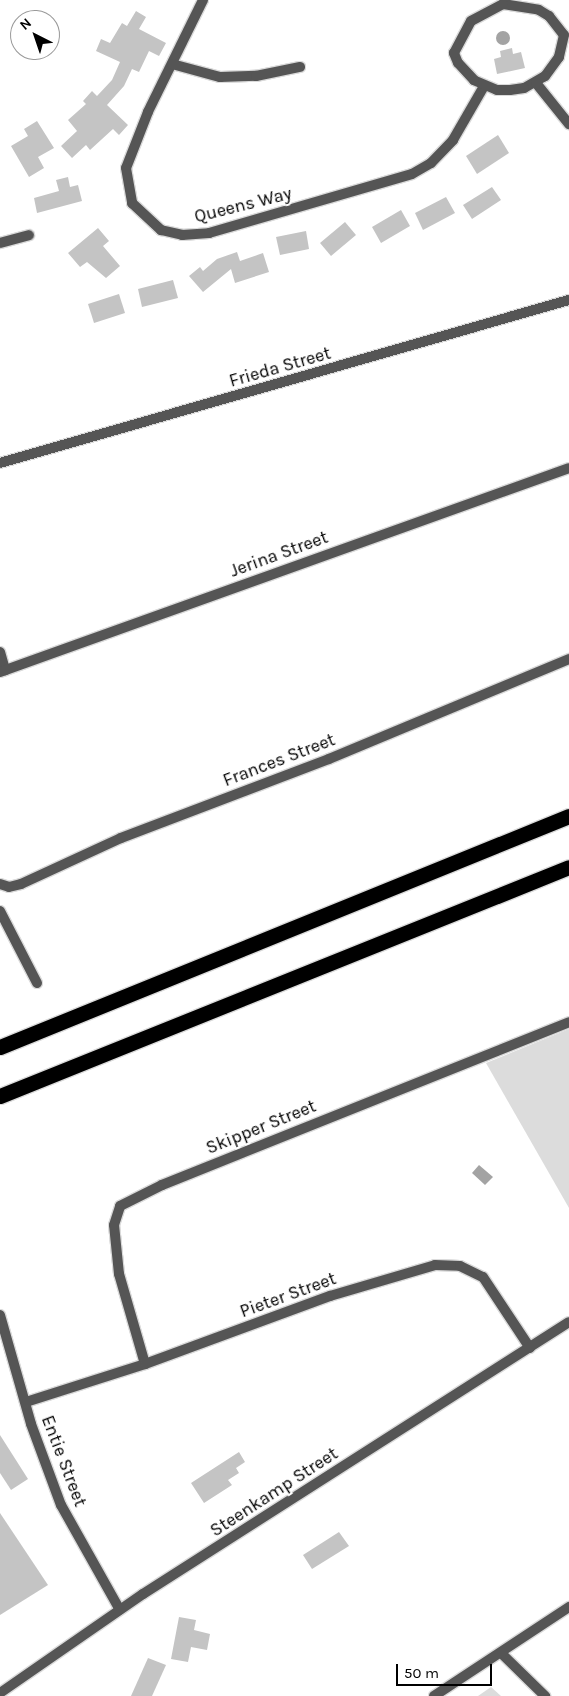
<!DOCTYPE html>
<style>
body{margin:0}
#map{position:relative;width:569px;height:1696px;overflow:hidden;background:#fff;font-family:Karla,sans-serif}
div>[style]{position:absolute}
[style*='--x']{left:calc(var(--x)*1px);top:calc(var(--y)*1px);width:calc(var(--w)*1px);rotate:calc(var(--a)*1deg)}
.green>*{inset:0;background:#dcdcdc}
.water>*{inset:0;background:#a3a3a3}
.round{border-radius:50%}
.building>*{inset:0;background:#c4c4c4}
.roads{filter:drop-shadow(1px 0 #dbdbdb) drop-shadow(-1px 0 #dbdbdb) drop-shadow(0 1px #dbdbdb) drop-shadow(0 -1px #dbdbdb)}
.street>*{height:10px;margin:-5px;padding:0 5px;transform-origin:5px;border-radius:5px;background:#555}
.highway>*{height:15px;margin:-7.5px;padding:0 7.5px;transform-origin:7.5px;border-radius:7.5px;background:#000}
span{translate:-50% -50%;white-space:nowrap;text-align:center;line-height:1.15;-webkit-text-stroke:4px #fff;paint-order:stroke}
.street-label{font-size:18px;color:#000}
.north{position:absolute;left:10px;top:10px;width:50px;height:50px;box-sizing:border-box;background:#fff;border:1px solid #999;border-radius:50%;rotate:319deg;font-size:14px;font-weight:700;line-height:20px;text-align:center;color:#000}
.north::after{content:'';display:block;margin:auto;width:18px;height:22px;background:#000;clip-path:polygon(50% 0,100% 100%,50% 72%,0 100%)}
.scale{position:absolute;left:396px;top:1664px;width:96px;height:22px;box-sizing:border-box;border:2px solid #000;border-top:0;padding-left:6px;font-size:15px;line-height:18px;white-space:nowrap;color:#000;-webkit-text-stroke:4px #fff;paint-order:stroke}
</style>
<div id="map">
<div class="green">
<i style="clip-path:polygon(569px 1029px,569px 1208px,486px 1063px)"></i>
<i style="clip-path:polygon(491px 1687px,501px 1696px,478px 1696px)"></i>
</div>
<div class="water">
<i class="round" style="left:496px;top:31px;width:14px;height:14px"></i>
<i style="clip-path:polygon(479px 1165px,493px 1177px,485px 1185px,472px 1173px)"></i>
</div>
<div class="building">
<i style="clip-path:polygon(136px 11px,146px 17px,139px 29px,166px 43px,159px 56px,149px 51px,139px 72px,132px 69px,124px 86px,107px 105px,128px 125px,119px 135px,113px 129px,90px 150px,86px 145px,72px 158px,61px 146px,77px 131px,68px 120px,86px 104px,83px 101px,92px 91px,97px 96px,112px 80px,120px 62px,96px 51px,101px 39px,110px 43px,122px 23px,127px 26px)"></i>
<i style="clip-path:polygon(512px 48px,513px 54px,521px 52px,525px 68px,497px 74px,494px 59px,501px 57px,500px 51px)"></i>
<i style="clip-path:polygon(37px 121px,54px 148px,38px 157px,44px 168px,29px 177px,11px 146px,28px 136px,24px 129px)"></i>
<i style="clip-path:polygon(498px 135px,509px 153px,477px 174px,466px 156px)"></i>
<i style="clip-path:polygon(68px 177px,70px 187px,78px 185px,82px 201px,37px 213px,34px 198px,59px 191px,56px 180px)"></i>
<i style="clip-path:polygon(492px 187px,501px 200px,472px 219px,463px 205px)"></i>
<i style="clip-path:polygon(446px 197px,455px 213px,423px 230px,415px 213px)"></i>
<i style="clip-path:polygon(401px 210px,410px 226px,381px 243px,372px 227px)"></i>
<i style="clip-path:polygon(345px 222px,356px 235px,331px 256px,320px 243px)"></i>
<i style="clip-path:polygon(98px 228px,109px 241px,103px 246px,120px 266px,106px 278px,87px 262px,80px 267px,68px 253px)"></i>
<i style="clip-path:polygon(306px 231px,309px 249px,280px 255px,276px 237px)"></i>
<i style="clip-path:polygon(237px 252px,240px 261px,263px 253px,269px 272px,235px 283px,231px 269px,203px 292px,189px 276px,200px 267px,203px 271px,217px 259px)"></i>
<i style="clip-path:polygon(173px 280px,178px 298px,142px 307px,138px 289px)"></i>
<i style="clip-path:polygon(119px 294px,125px 313px,94px 323px,88px 304px)"></i>
<i style="clip-path:polygon(0 1435px,28px 1479px,11px 1490px,0 1473px)"></i>
<i style="clip-path:polygon(239px 1452px,245px 1462px,236px 1468px,239px 1473px,228px 1480px,232px 1485px,204px 1503px,191px 1483px)"></i>
<i style="clip-path:polygon(0 1513px,48px 1585px,0 1615px)"></i>
<i style="clip-path:polygon(339px 1532px,349px 1546px,312px 1569px,303px 1555px)"></i>
<i style="clip-path:polygon(179px 1617px,196px 1620px,194px 1630px,210px 1634px,207px 1650px,191px 1647px,188px 1662px,171px 1659px)"></i>
<i style="clip-path:polygon(148px 1658px,166px 1665px,152px 1696px,131px 1696px)"></i>
</div>
<div class="roads">
<div class="street">
<i style="--x:203;--y:0;--w:125;--a:116.2"></i>
<i style="--x:148;--y:112;--w:60;--a:111.4"></i>
<i style="--x:126;--y:168;--w:36;--a:80"></i>
<i style="--x:132;--y:203;--w:40;--a:43"></i>
<i style="--x:161;--y:230;--w:22;--a:13"></i>
<i style="--x:182;--y:235;--w:27;--a:-4"></i>
<i style="--x:209;--y:233;--w:211;--a:-16.2"></i>
<i style="--x:412;--y:174;--w:22;--a:-30"></i>
<i style="--x:431;--y:163;--w:32;--a:-46"></i>
<i style="--x:453;--y:140;--w:62;--a:-60.1"></i>
<i style="--x:503;--y:4;--w:36;--a:9"></i>
<i style="--x:539;--y:10;--w:12;--a:31"></i>
<i style="--x:549;--y:16;--w:24;--a:52"></i>
<i style="--x:564;--y:35;--w:23;--a:103"></i>
<i style="--x:559;--y:57;--w:24;--a:126"></i>
<i style="--x:545;--y:76;--w:24;--a:150"></i>
<i style="--x:524;--y:88;--w:14;--a:172"></i>
<i style="--x:510;--y:90;--w:13;--a:180"></i>
<i style="--x:497;--y:90;--w:25;--a:-157"></i>
<i style="--x:474;--y:80;--w:23;--a:-133"></i>
<i style="--x:458;--y:63;--w:11;--a:-112"></i>
<i style="--x:454;--y:53;--w:36;--a:-62"></i>
<i style="--x:471;--y:21;--w:36;--a:-28"></i>
<i style="--x:172;--y:64;--w:50;--a:15.2"></i>
<i style="--x:220;--y:77;--w:36;--a:-2"></i>
<i style="--x:256;--y:76;--w:45;--a:-11.6"></i>
<i style="--x:536;--y:83;--w:53;--a:51.2"></i>
<i style="--x:0;--y:243;--w:30;--a:-15"></i>
<i style="--x:0;--y:463;--w:592;--a:-15.99"></i>
<i style="--x:0;--y:652;--w:19;--a:74"></i>
<i style="--x:0;--y:672;--w:604;--a:-19.72"></i>
<i style="--x:0;--y:884;--w:9;--a:18"></i>
<i style="--x:9;--y:887;--w:12;--a:-14"></i>
<i style="--x:21;--y:884;--w:110;--a:-24.7"></i>
<i style="--x:121;--y:838;--w:222;--a:-20.8"></i>
<i style="--x:329;--y:759;--w:260;--a:-22.6"></i>
<i style="--x:0;--y:911;--w:81;--a:62.8"></i>
<i style="--x:0;--y:1315;--w:113;--a:74.1"></i>
<i style="--x:31;--y:1424;--w:86;--a:69.7"></i>
<i style="--x:61;--y:1505;--w:120;--a:60.7"></i>
<i style="--x:145;--y:1364;--w:94;--a:-106.1"></i>
<i style="--x:119;--y:1274;--w:49;--a:-95.8"></i>
<i style="--x:114;--y:1225;--w:20;--a:-72"></i>
<i style="--x:120;--y:1206;--w:47;--a:-26.6"></i>
<i style="--x:162;--y:1185;--w:438;--a:-21.8"></i>
<i style="--x:26;--y:1402;--w:125;--a:-17.7"></i>
<i style="--x:145;--y:1364;--w:197;--a:-20.2"></i>
<i style="--x:330;--y:1296;--w:109;--a:-16.4"></i>
<i style="--x:435;--y:1265;--w:25;--a:2"></i>
<i style="--x:460;--y:1266;--w:25;--a:26"></i>
<i style="--x:483;--y:1277;--w:85;--a:56.5"></i>
<i style="--x:501;--y:1653;--w:62;--a:44.3"></i>
<i style="--x:0;--y:1693;--w:174;--a:-34.7"></i>
<i style="--x:143;--y:1594;--w:505;--a:-32.56"></i>
<i style="--x:434;--y:1696;--w:162;--a:-33.4"></i>
</div>
<div class="highway">
<i style="--x:0;--y:1047;--w:614;--a:-22.1"></i>
<i style="--x:0;--y:1096;--w:613;--a:-21.92"></i>
</div>
</div>
<div class="street-label">
<span style="left:243px;top:205px;rotate:-14deg">Queens Way</span>
<span style="left:280px;top:367px;rotate:-16deg">Frieda Street</span>
<span style="left:279px;top:554px;rotate:-20deg">Jerina Street</span>
<span style="left:279px;top:760px;rotate:-21deg">Frances Street</span>
<span style="left:261px;top:1127px;rotate:-22deg">Skipper Street</span>
<span style="left:288px;top:1295px;rotate:-20deg">Pieter Street</span>
<span style="left:64px;top:1461px;rotate:69deg">Entie Street</span>
<span style="left:274px;top:1492px;rotate:-33deg">Steenkamp Street</span>
</div>
<div class="north">N</div>
<div class="scale">50 m</div>
</div>
